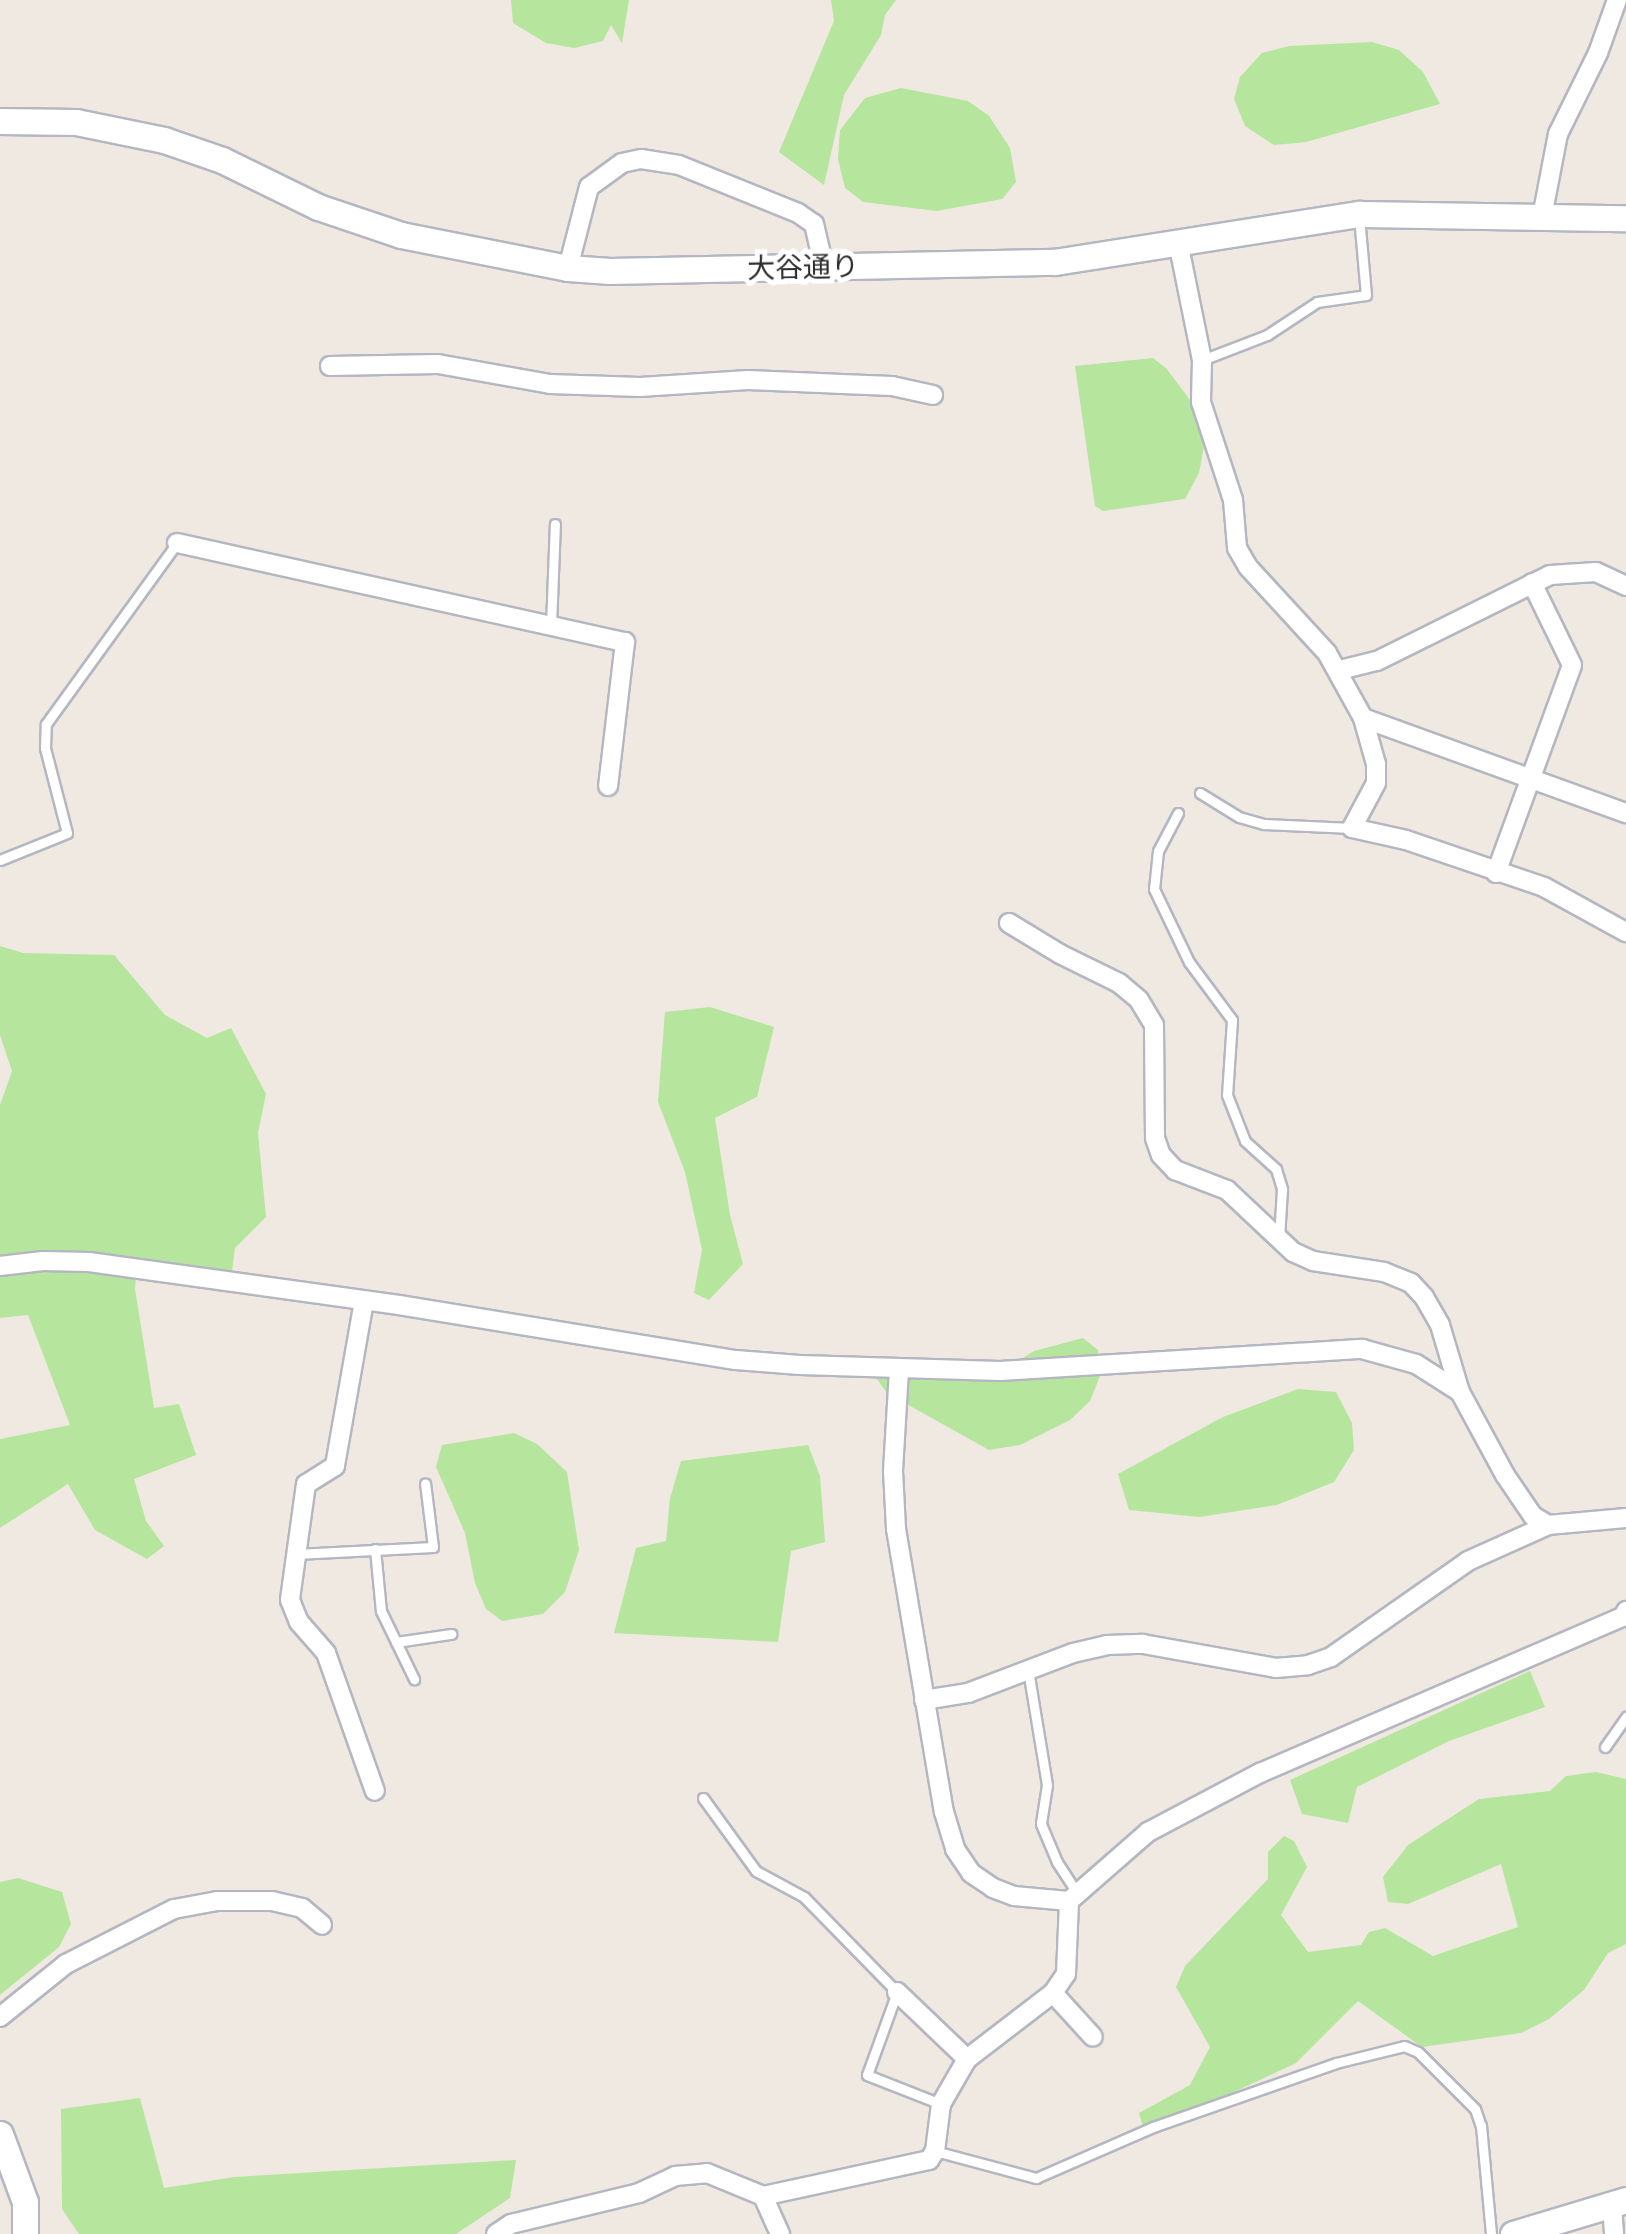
<!DOCTYPE html>
<meta charset="utf-8">
<style>
body{margin:0}
#map{position:relative;width:1626px;height:2234px;overflow:hidden;background:#efe9e1;font-family:Roboto,"Noto Sans JP",sans-serif}
div>[style]{position:absolute}
[style*='--x']{left:calc(var(--x)*1px);top:calc(var(--y)*1px);width:calc(var(--w)*1px);rotate:calc(var(--a)*1deg)}
.green>*{inset:0;background:#b6e59e}
.roads{filter:drop-shadow(2px 0 #b4b7c1) drop-shadow(-2px 0 #b4b7c1) drop-shadow(0 2px #b4b7c1) drop-shadow(0 -2px #b4b7c1)}
.lane>*{height:9px;margin:-4.5px;padding:0 4.5px;transform-origin:4.5px;border-radius:4.5px;background:#fff}
.street>*{height:18px;margin:-9px;padding:0 9px;transform-origin:9px;border-radius:9px;background:#fff}
.secondary>*{height:25px;margin:-12.5px;padding:0 12.5px;transform-origin:12.5px;border-radius:12.5px;background:#fff}
span{translate:-50% -50%;white-space:nowrap;text-align:center;line-height:1.15;-webkit-text-stroke:10px #fff;paint-order:stroke}
.street-label{font-size:28px;color:#2e2e2e}
</style>
<div id="map">
<div class="green">
<i style="clip-path:polygon(511px 0,629px 0,622px 43px,611px 25px,603px 41px,574px 48px,546px 43px,513px 23px)"></i>
<i style="clip-path:polygon(831px 0,896px 0,885px 15px,881px 35px,844px 95px,824px 185px,779px 152px,834px 21px)"></i>
<i style="clip-path:polygon(1372px 42px,1399px 50px,1423px 72px,1440px 104px,1306px 142px,1274px 145px,1245px 126px,1234px 99px,1240px 77px,1262px 53px,1289px 46px)"></i>
<i style="clip-path:polygon(901px 88px,968px 101px,989px 116px,1010px 148px,1016px 182px,1002px 199px,937px 211px,863px 202px,845px 188px,838px 159px,840px 130px,865px 98px)"></i>
<i style="clip-path:polygon(1153px 358px,1166px 368px,1196px 408px,1204px 446px,1199px 473px,1185px 499px,1103px 511px,1095px 506px,1075px 366px)"></i>
<i style="clip-path:polygon(0 946px,23px 953px,114px 955px,165px 1015px,207px 1038px,231px 1028px,266px 1094px,258px 1133px,266px 1217px,235px 1248px,231px 1280px,137px 1265px,135px 1289px,154px 1408px,179px 1404px,196px 1455px,134px 1479px,146px 1521px,164px 1546px,147px 1559px,95px 1530px,68px 1484px,0 1528px,0 1439px,70px 1425px,28px 1315px,0 1318px,0 1105px,12px 1071px,0 1035px)"></i>
<i style="clip-path:polygon(710px 1007px,774px 1027px,757px 1097px,715px 1118px,730px 1215px,743px 1264px,709px 1300px,694px 1293px,702px 1250px,685px 1172px,658px 1102px,665px 1012px)"></i>
<i style="clip-path:polygon(1083px 1338px,1098px 1350px,1100px 1376px,1090px 1401px,1070px 1420px,1020px 1445px,989px 1450px,887px 1393px,869px 1368px,936px 1366px,985px 1382px,1034px 1351px)"></i>
<i style="clip-path:polygon(1298px 1389px,1336px 1392px,1352px 1423px,1354px 1450px,1334px 1482px,1277px 1505px,1199px 1517px,1129px 1510px,1118px 1474px,1223px 1417px)"></i>
<i style="clip-path:polygon(514px 1433px,537px 1444px,567px 1472px,579px 1550px,565px 1592px,543px 1614px,502px 1621px,486px 1609px,475px 1583px,465px 1533px,436px 1467px,442px 1445px)"></i>
<i style="clip-path:polygon(808px 1445px,820px 1476px,825px 1542px,791px 1551px,778px 1642px,614px 1633px,636px 1548px,666px 1541px,670px 1498px,681px 1461px)"></i>
<i style="clip-path:polygon(1530px 1671px,1545px 1707px,1449px 1741px,1357px 1787px,1348px 1823px,1302px 1814px,1290px 1780px)"></i>
<i style="clip-path:polygon(1596px 1772px,1626px 1779px,1626px 1944px,1608px 1953px,1584px 1990px,1549px 2019px,1521px 2033px,1422px 2047px,1358px 2001px,1296px 2063px,1202px 2107px,1143px 2127px,1139px 2113px,1190px 2085px,1210px 2047px,1176px 1987px,1185px 1966px,1268px 1879px,1268px 1852px,1284px 1836px,1294px 1841px,1307px 1867px,1281px 1915px,1308px 1952px,1361px 1945px,1369px 1932px,1385px 1928px,1433px 1956px,1518px 1927px,1501px 1864px,1408px 1904px,1388px 1902px,1383px 1877px,1408px 1845px,1479px 1799px,1550px 1791px,1566px 1776px)"></i>
<i style="clip-path:polygon(18px 1878px,62px 1892px,71px 1924px,59px 1947px,0 1995px,0 1882px)"></i>
<i style="clip-path:polygon(140px 2098px,164px 2188px,234px 2177px,516px 2160px,510px 2198px,456px 2234px,79px 2234px,62px 2209px,61px 2109px)"></i>
</div>
<div class="roads">
<div class="lane">
<i style="--x:1202;--y:360;--w:70;--a:-21"></i>
<i style="--x:1267;--y:335;--w:60;--a:-33.4"></i>
<i style="--x:1317;--y:302;--w:49;--a:-8.1"></i>
<i style="--x:1366;--y:295;--w:79;--a:-95.1"></i>
<i style="--x:551;--y:626;--w:102;--a:-87.8"></i>
<i style="--x:1200;--y:793;--w:46;--a:31.6"></i>
<i style="--x:1239;--y:817;--w:26;--a:16"></i>
<i style="--x:1264;--y:824;--w:88;--a:2.6"></i>
<i style="--x:1178;--y:813;--w:43;--a:117.8"></i>
<i style="--x:1158;--y:851;--w:38;--a:96"></i>
<i style="--x:1154;--y:889;--w:81;--a:64.4"></i>
<i style="--x:1189;--y:962;--w:72;--a:53.4"></i>
<i style="--x:1232;--y:1020;--w:75;--a:93.8"></i>
<i style="--x:1227;--y:1095;--w:49;--a:68.6"></i>
<i style="--x:1245;--y:1141;--w:42;--a:42.1"></i>
<i style="--x:1276;--y:1169;--w:21;--a:73"></i>
<i style="--x:1282;--y:1189;--w:49;--a:93.5"></i>
<i style="--x:0;--y:860;--w:72;--a:-21.9"></i>
<i style="--x:67;--y:833;--w:88;--a:-104.5"></i>
<i style="--x:45;--y:748;--w:24;--a:-88"></i>
<i style="--x:46;--y:724;--w:223;--a:-54.1"></i>
<i style="--x:375;--y:1549;--w:62;--a:84.5"></i>
<i style="--x:381;--y:1611;--w:76;--a:64.1"></i>
<i style="--x:296;--y:1554;--w:137;--a:-2.9"></i>
<i style="--x:433;--y:1547;--w:64;--a:-97.1"></i>
<i style="--x:396;--y:1642;--w:56;--a:-8.3"></i>
<i style="--x:1028;--y:1670;--w:117;--a:80.6"></i>
<i style="--x:1047;--y:1785;--w:39;--a:99"></i>
<i style="--x:1041;--y:1824;--w:41;--a:67.2"></i>
<i style="--x:1057;--y:1862;--w:35;--a:57"></i>
<i style="--x:1605;--y:1747;--w:37;--a:-55"></i>
<i style="--x:703;--y:1798;--w:90;--a:54"></i>
<i style="--x:756;--y:1871;--w:55;--a:28.4"></i>
<i style="--x:804;--y:1897;--w:133;--a:45.6"></i>
<i style="--x:897;--y:1992;--w:88;--a:109.9"></i>
<i style="--x:867;--y:2075;--w:79;--a:21.4"></i>
<i style="--x:935;--y:2151;--w:105;--a:15"></i>
<i style="--x:1036;--y:2178;--w:128;--a:-23.6"></i>
<i style="--x:1153;--y:2127;--w:194;--a:-19.3"></i>
<i style="--x:1336;--y:2063;--w:70;--a:-14"></i>
<i style="--x:1404;--y:2046;--w:15;--a:23"></i>
<i style="--x:1418;--y:2052;--w:81;--a:45"></i>
<i style="--x:1475;--y:2109;--w:18;--a:71"></i>
<i style="--x:1481;--y:2126;--w:108;--a:84.7"></i>
</div>
<div class="street">
<i style="--x:1542;--y:217;--w:85;--a:-79.1"></i>
<i style="--x:1558;--y:134;--w:90;--a:-63.7"></i>
<i style="--x:1598;--y:53;--w:56;--a:-70.3"></i>
<i style="--x:1178;--y:242;--w:120;--a:78.5"></i>
<i style="--x:1202;--y:360;--w:42;--a:91.4"></i>
<i style="--x:1201;--y:402;--w:103;--a:71.9"></i>
<i style="--x:1233;--y:500;--w:48;--a:85.2"></i>
<i style="--x:1237;--y:548;--w:22;--a:60"></i>
<i style="--x:1248;--y:567;--w:117;--a:47.4"></i>
<i style="--x:1327;--y:653;--w:74;--a:61"></i>
<i style="--x:1363;--y:718;--w:48;--a:74.2"></i>
<i style="--x:1376;--y:764;--w:19;--a:90"></i>
<i style="--x:1376;--y:783;--w:51;--a:118.1"></i>
<i style="--x:1352;--y:828;--w:55;--a:12.5"></i>
<i style="--x:1406;--y:840;--w:146;--a:18.8"></i>
<i style="--x:1544;--y:887;--w:94;--a:28.8"></i>
<i style="--x:568;--y:268;--w:84;--a:-75.5"></i>
<i style="--x:589;--y:187;--w:41;--a:-36"></i>
<i style="--x:622;--y:163;--w:19;--a:-12"></i>
<i style="--x:641;--y:159;--w:38;--a:9"></i>
<i style="--x:679;--y:165;--w:128;--a:22"></i>
<i style="--x:798;--y:213;--w:19;--a:35"></i>
<i style="--x:814;--y:224;--w:44;--a:76.9"></i>
<i style="--x:330;--y:366;--w:108;--a:-1.1"></i>
<i style="--x:438;--y:364;--w:114;--a:10.1"></i>
<i style="--x:550;--y:384;--w:90;--a:1.9"></i>
<i style="--x:640;--y:387;--w:108;--a:-3.7"></i>
<i style="--x:748;--y:380;--w:144;--a:2.4"></i>
<i style="--x:892;--y:386;--w:42;--a:12.4"></i>
<i style="--x:177;--y:543;--w:459;--a:12.5"></i>
<i style="--x:625;--y:642;--w:145;--a:96.7"></i>
<i style="--x:1340;--y:670;--w:38;--a:-14"></i>
<i style="--x:1377;--y:661;--w:193;--a:-26.4"></i>
<i style="--x:1550;--y:575;--w:46;--a:-3.7"></i>
<i style="--x:1596;--y:572;--w:33;--a:25"></i>
<i style="--x:1363;--y:718;--w:280;--a:19.9"></i>
<i style="--x:1496;--y:873;--w:221;--a:-69.9"></i>
<i style="--x:1572;--y:665;--w:91;--a:-116"></i>
<i style="--x:1009;--y:923;--w:60;--a:31.3"></i>
<i style="--x:1060;--y:954;--w:66;--a:26.2"></i>
<i style="--x:1119;--y:983;--w:26;--a:40"></i>
<i style="--x:1139;--y:1000;--w:29;--a:59"></i>
<i style="--x:1154;--y:1025;--w:113;--a:89.5"></i>
<i style="--x:1155;--y:1138;--w:18;--a:71"></i>
<i style="--x:1161;--y:1155;--w:21;--a:47"></i>
<i style="--x:1175;--y:1170;--w:56;--a:21"></i>
<i style="--x:1227;--y:1190;--w:91;--a:43.2"></i>
<i style="--x:1293;--y:1252;--w:22;--a:24"></i>
<i style="--x:1313;--y:1261;--w:72;--a:8.8"></i>
<i style="--x:1384;--y:1272;--w:29;--a:22"></i>
<i style="--x:1411;--y:1283;--w:19;--a:47"></i>
<i style="--x:1424;--y:1297;--w:32;--a:60"></i>
<i style="--x:1440;--y:1325;--w:70;--a:73.4"></i>
<i style="--x:1460;--y:1392;--w:94;--a:61.5"></i>
<i style="--x:1505;--y:1475;--w:50;--a:55.7"></i>
<i style="--x:1533;--y:1516;--w:17;--a:31"></i>
<i style="--x:0;--y:1266;--w:43;--a:-6.6"></i>
<i style="--x:43;--y:1261;--w:46;--a:1.2"></i>
<i style="--x:89;--y:1262;--w:313;--a:7.9"></i>
<i style="--x:399;--y:1305;--w:341;--a:9.3"></i>
<i style="--x:736;--y:1360;--w:64;--a:4.5"></i>
<i style="--x:800;--y:1365;--w:200;--a:1.7"></i>
<i style="--x:1000;--y:1371;--w:363;--a:-3.5"></i>
<i style="--x:1362;--y:1349;--w:56;--a:15.5"></i>
<i style="--x:1416;--y:1364;--w:52;--a:32.5"></i>
<i style="--x:364;--y:1301;--w:168;--a:100"></i>
<i style="--x:335;--y:1466;--w:34;--a:148"></i>
<i style="--x:306;--y:1484;--w:117;--a:97.9"></i>
<i style="--x:290;--y:1600;--w:24;--a:68"></i>
<i style="--x:299;--y:1622;--w:41;--a:48.9"></i>
<i style="--x:326;--y:1653;--w:146;--a:70.5"></i>
<i style="--x:899;--y:1370;--w:101;--a:93.4"></i>
<i style="--x:893;--y:1471;--w:58;--a:87"></i>
<i style="--x:896;--y:1529;--w:287;--a:80.4"></i>
<i style="--x:944;--y:1812;--w:39;--a:73"></i>
<i style="--x:955;--y:1849;--w:29;--a:56"></i>
<i style="--x:971;--y:1873;--w:27;--a:34"></i>
<i style="--x:993;--y:1888;--w:22;--a:21"></i>
<i style="--x:1014;--y:1896;--w:55;--a:5.2"></i>
<i style="--x:924;--y:1700;--w:45;--a:-9"></i>
<i style="--x:968;--y:1693;--w:112;--a:-20.9"></i>
<i style="--x:1073;--y:1653;--w:35;--a:-13"></i>
<i style="--x:1107;--y:1645;--w:36;--a:-2"></i>
<i style="--x:1143;--y:1644;--w:135;--a:10.2"></i>
<i style="--x:1276;--y:1668;--w:32;--a:-5"></i>
<i style="--x:1308;--y:1665;--w:24;--a:-19"></i>
<i style="--x:1331;--y:1657;--w:167;--a:-35"></i>
<i style="--x:1468;--y:1561;--w:88;--a:-24.2"></i>
<i style="--x:1548;--y:1525;--w:78;--a:-5.1"></i>
<i style="--x:897;--y:1992;--w:97;--a:43.7"></i>
<i style="--x:1053;--y:1993;--w:59;--a:47.7"></i>
<i style="--x:0;--y:2017;--w:85;--a:-38.8"></i>
<i style="--x:66;--y:1964;--w:121;--a:-27"></i>
<i style="--x:174;--y:1909;--w:44;--a:-10.5"></i>
<i style="--x:217;--y:1901;--w:55;--a:0"></i>
<i style="--x:272;--y:1901;--w:31;--a:13"></i>
<i style="--x:302;--y:1908;--w:26;--a:40"></i>
<i style="--x:763;--y:2196;--w:42;--a:65.9"></i>
<i style="--x:1612;--y:2205;--w:29;--a:86"></i>
<i style="--x:496;--y:2234;--w:18;--a:-34"></i>
<i style="--x:511;--y:2224;--w:132;--a:-13.6"></i>
<i style="--x:639;--y:2193;--w:40;--a:-25"></i>
<i style="--x:675;--y:2176;--w:32;--a:-5"></i>
<i style="--x:707;--y:2173;--w:61;--a:22.3"></i>
<i style="--x:763;--y:2196;--w:170;--a:-12.2"></i>
<i style="--x:929;--y:2160;--w:11;--a:-56"></i>
<i style="--x:935;--y:2151;--w:47;--a:-82.7"></i>
<i style="--x:941;--y:2104;--w:52;--a:-60"></i>
<i style="--x:967;--y:2059;--w:108;--a:-37.5"></i>
<i style="--x:1053;--y:1993;--w:23;--a:-56"></i>
<i style="--x:1066;--y:1974;--w:73;--a:-87.6"></i>
<i style="--x:1069;--y:1901;--w:105;--a:-41.1"></i>
<i style="--x:1148;--y:1832;--w:127;--a:-27.8"></i>
<i style="--x:1260;--y:1773;--w:395;--a:-23.3"></i>
<i style="--x:1623;--y:1617;--w:7;--a:-63"></i>
</div>
<div class="secondary">
<i style="--x:0;--y:121;--w:76;--a:0.8"></i>
<i style="--x:76;--y:122;--w:90;--a:11.6"></i>
<i style="--x:164;--y:140;--w:61;--a:19"></i>
<i style="--x:222;--y:160;--w:107;--a:26.1"></i>
<i style="--x:318;--y:207;--w:88;--a:18.6"></i>
<i style="--x:401;--y:235;--w:170;--a:11.2"></i>
<i style="--x:568;--y:268;--w:42;--a:4.1"></i>
<i style="--x:610;--y:271;--w:445;--a:-1.2"></i>
<i style="--x:1055;--y:262;--w:308;--a:-9"></i>
<i style="--x:1359;--y:214;--w:267;--a:0.9"></i>
<i style="--x:0;--y:2134;--w:72;--a:69.8"></i>
<i style="--x:25;--y:2202;--w:32;--a:90"></i>
<i style="--x:1513;--y:2234;--w:118;--a:-16.7"></i>
</div>
</div>
<div class="street-label">
<span style="left:803px;top:268px;rotate:-1deg">大谷通り</span>
</div>
</div>
